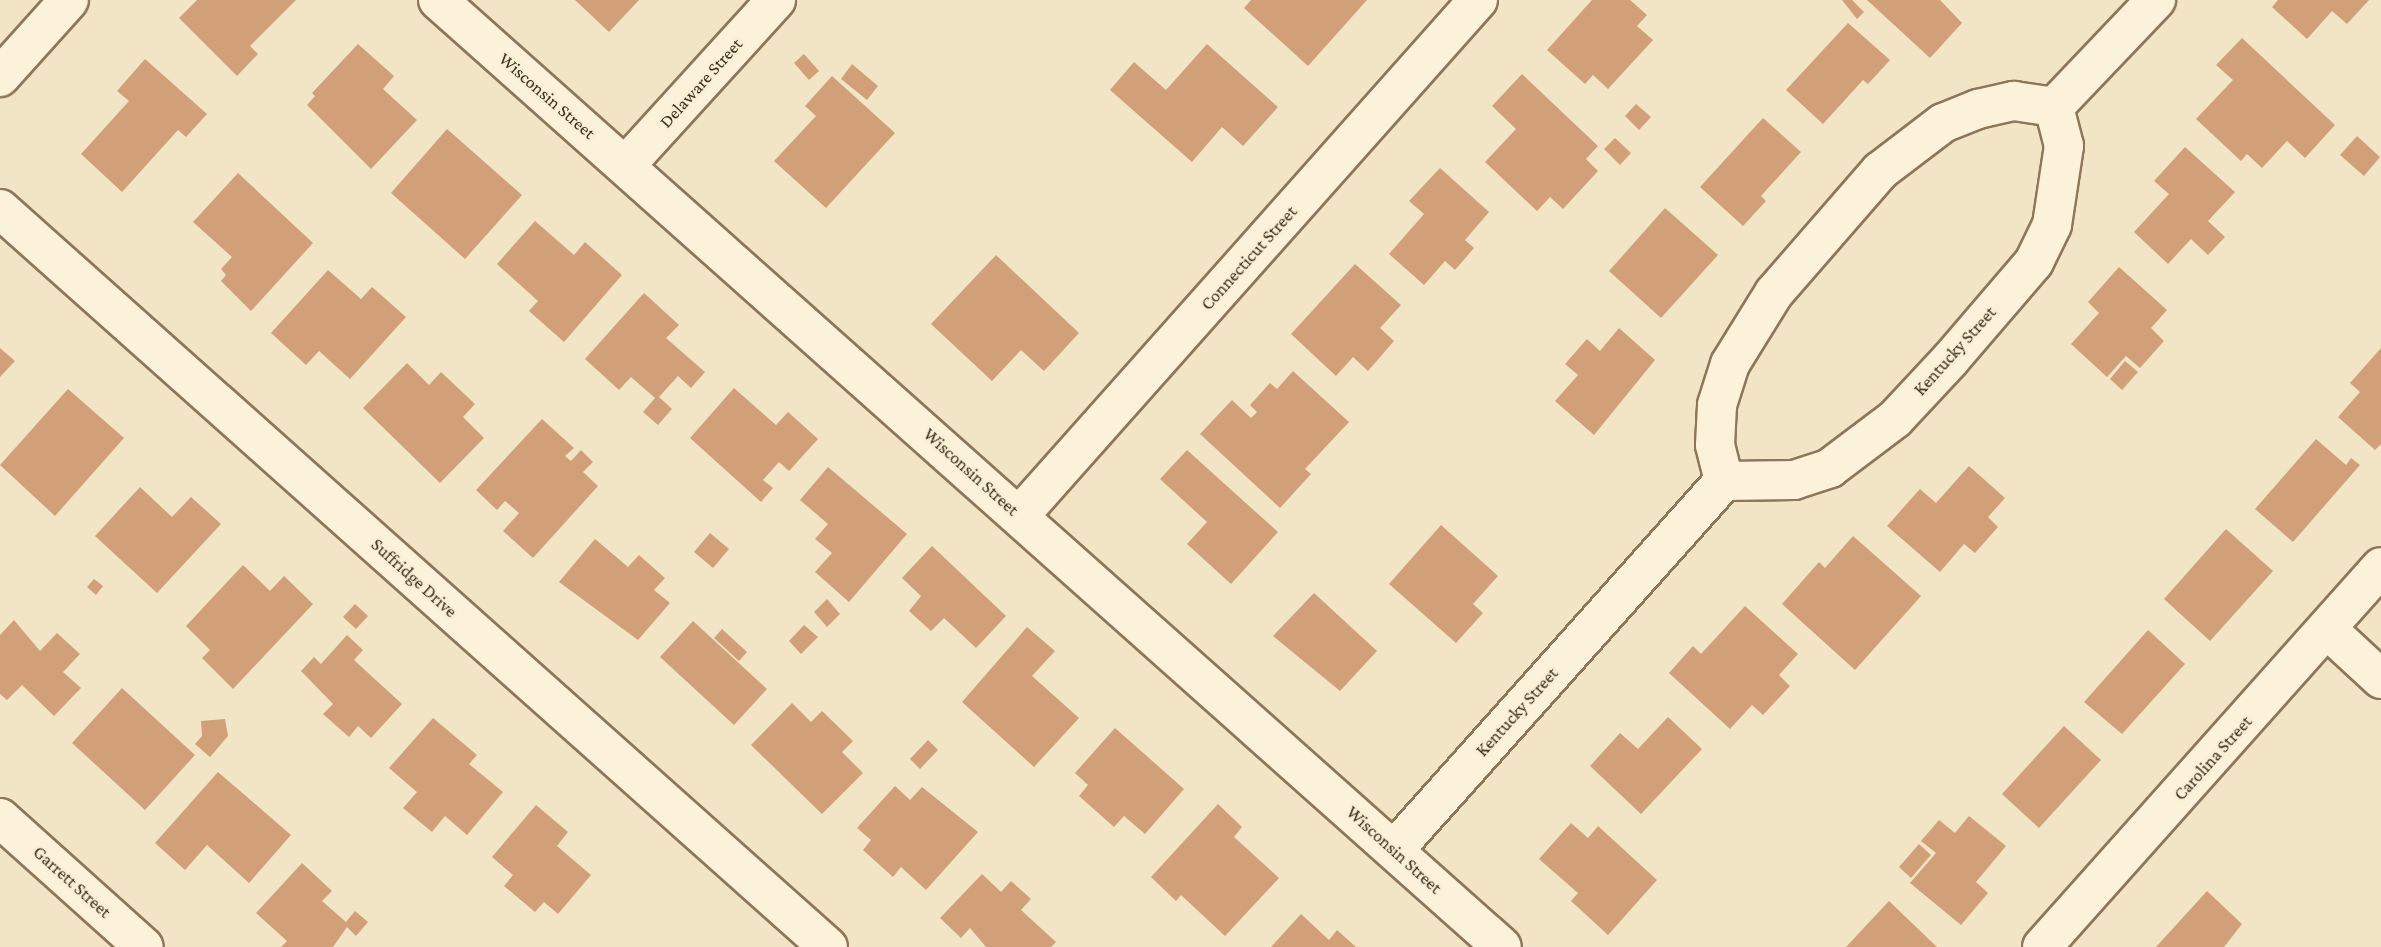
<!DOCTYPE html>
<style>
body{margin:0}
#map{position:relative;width:2381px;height:947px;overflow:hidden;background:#f1e5c5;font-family:"Crimson Pro",serif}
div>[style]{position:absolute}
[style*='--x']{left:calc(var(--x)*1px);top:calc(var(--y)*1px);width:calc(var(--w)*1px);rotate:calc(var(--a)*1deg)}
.building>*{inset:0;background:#d1a079}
.roads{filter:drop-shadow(2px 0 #8d765a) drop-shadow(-2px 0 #8d765a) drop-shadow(0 2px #8d765a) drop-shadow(0 -2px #8d765a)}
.minor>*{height:38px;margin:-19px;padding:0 19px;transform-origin:19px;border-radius:19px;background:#fbf2d9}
span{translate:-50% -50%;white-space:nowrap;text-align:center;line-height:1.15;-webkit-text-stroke:5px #f8efd5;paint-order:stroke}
.street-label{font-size:18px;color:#3c2e1e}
</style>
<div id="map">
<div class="building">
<i style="clip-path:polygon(197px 0,296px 0,250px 46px,258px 54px,237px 76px,179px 18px)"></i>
<i style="clip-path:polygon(575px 0,639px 0,609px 32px)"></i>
<i style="clip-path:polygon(1251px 0,1367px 0,1308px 66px,1244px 8px)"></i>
<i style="clip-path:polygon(1592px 0,1630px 0,1647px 15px,1637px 26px,1653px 40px,1608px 89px,1593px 75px,1585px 84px,1547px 50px)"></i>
<i style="clip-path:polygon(1842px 0,1852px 0,1864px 12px,1857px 19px)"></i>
<i style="clip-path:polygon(1867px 0,1940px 0,1962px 23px,1930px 58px)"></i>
<i style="clip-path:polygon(2278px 0,2369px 0,2347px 24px,2332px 11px,2307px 39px,2272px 7px)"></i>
<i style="clip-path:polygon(1848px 23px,1890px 60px,1868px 84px,1863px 80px,1823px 124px,1786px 90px)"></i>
<i style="clip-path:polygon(2242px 38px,2335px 125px,2305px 158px,2287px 141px,2262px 168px,2247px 154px,2241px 161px,2196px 119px,2233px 80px,2216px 65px)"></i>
<i style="clip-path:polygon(358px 44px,394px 76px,383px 89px,417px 120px,371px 169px,307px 105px,315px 96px,312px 93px)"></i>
<i style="clip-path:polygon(1207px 44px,1278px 107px,1243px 146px,1222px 127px,1192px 162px,1110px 90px,1134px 62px,1166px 90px)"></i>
<i style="clip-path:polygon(804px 54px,819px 71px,809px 80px,794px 63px)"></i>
<i style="clip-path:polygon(145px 59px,207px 114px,186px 137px,178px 130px,122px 192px,81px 154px,129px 101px,117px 91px)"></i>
<i style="clip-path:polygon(852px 64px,878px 86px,867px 100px,841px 79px)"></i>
<i style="clip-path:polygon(1522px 74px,1598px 146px,1586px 159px,1598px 171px,1563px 209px,1550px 197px,1537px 211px,1485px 162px,1516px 129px,1492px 106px)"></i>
<i style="clip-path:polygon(832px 76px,895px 133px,826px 208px,774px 161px,816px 116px,805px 106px)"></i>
<i style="clip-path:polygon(1636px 104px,1651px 117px,1639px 130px,1625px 116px)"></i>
<i style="clip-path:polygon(1763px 118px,1801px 152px,1761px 196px,1766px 201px,1743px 226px,1700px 187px)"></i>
<i style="clip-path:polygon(447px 129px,522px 195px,465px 259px,391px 193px)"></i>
<i style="clip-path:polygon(2357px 136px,2380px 157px,2364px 176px,2340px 155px)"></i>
<i style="clip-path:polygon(1615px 138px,1631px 153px,1620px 165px,1604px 149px)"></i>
<i style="clip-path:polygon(2185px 147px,2235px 192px,2208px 221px,2225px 237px,2208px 255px,2191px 239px,2168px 264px,2134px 232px,2169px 194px,2154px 181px)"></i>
<i style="clip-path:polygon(1440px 168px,1489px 212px,1465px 240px,1474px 248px,1455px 270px,1445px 261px,1424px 285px,1389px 254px,1424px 214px,1409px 201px)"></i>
<i style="clip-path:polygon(238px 173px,313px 243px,251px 311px,221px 281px,226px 275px,221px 269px,232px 257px,193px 222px)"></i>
<i style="clip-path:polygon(1665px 208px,1718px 255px,1661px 318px,1609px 271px)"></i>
<i style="clip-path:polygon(535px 221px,574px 255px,585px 242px,622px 275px,564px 342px,529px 311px,538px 301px,497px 264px)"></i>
<i style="clip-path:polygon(996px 255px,1079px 333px,1044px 371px,1021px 350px,992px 381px,931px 324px)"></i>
<i style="clip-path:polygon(1355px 264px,1401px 305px,1380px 328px,1394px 341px,1368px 371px,1353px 357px,1336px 376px,1291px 334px)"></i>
<i style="clip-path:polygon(2119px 267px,2167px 310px,2151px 328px,2164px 341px,2140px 368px,2126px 356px,2107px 377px,2071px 344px,2099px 313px,2088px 302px)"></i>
<i style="clip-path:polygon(328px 270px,361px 299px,372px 287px,406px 317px,350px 379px,319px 351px,306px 365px,271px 333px)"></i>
<i style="clip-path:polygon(644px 293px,679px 325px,666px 338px,705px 372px,691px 388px,678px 376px,659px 397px,672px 409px,658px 425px,643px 412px,655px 398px,631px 377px,619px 390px,585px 359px)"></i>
<i style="clip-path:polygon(1619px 328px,1655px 360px,1594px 435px,1555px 401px,1578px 375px,1565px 364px,1587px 339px,1600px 351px)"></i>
<i style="clip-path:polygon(0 348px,15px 361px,0 377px)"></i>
<i style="clip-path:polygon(2381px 348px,2381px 444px,2375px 450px,2338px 417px,2360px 392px,2350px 383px)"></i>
<i style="clip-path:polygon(2125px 361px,2138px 372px,2122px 390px,2110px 379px)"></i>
<i style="clip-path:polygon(407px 363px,429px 385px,441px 372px,475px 404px,463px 417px,484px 438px,440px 483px,363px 408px)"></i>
<i style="clip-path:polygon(1293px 371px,1349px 422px,1305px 469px,1311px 474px,1280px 508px,1200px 434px,1232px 400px,1251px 418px,1257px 412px,1250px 405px,1270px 383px,1277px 389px)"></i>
<i style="clip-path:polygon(734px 388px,776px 425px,788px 412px,818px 439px,789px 471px,779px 462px,763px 480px,773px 488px,761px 502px,690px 438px)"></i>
<i style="clip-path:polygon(68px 389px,124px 438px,55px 516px,0 465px)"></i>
<i style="clip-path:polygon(542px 419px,574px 448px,565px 456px,571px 461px,581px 450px,593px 462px,583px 472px,598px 486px,533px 558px,503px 531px,519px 513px,505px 501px,497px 510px,476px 490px)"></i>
<i style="clip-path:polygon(2316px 439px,2346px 465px,2351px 458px,2360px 465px,2293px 542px,2255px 509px)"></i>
<i style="clip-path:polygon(1187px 450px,1278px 532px,1231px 584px,1187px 544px,1207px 522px,1160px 479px)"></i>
<i style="clip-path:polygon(1969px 466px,2005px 498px,1988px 517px,1998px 527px,1975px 553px,1964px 544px,1940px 572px,1887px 526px,1920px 489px,1936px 503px)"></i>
<i style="clip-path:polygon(828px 467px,907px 534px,849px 602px,815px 572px,832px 553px,815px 539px,828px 524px,800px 500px)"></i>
<i style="clip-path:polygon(140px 487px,172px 517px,191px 497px,221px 524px,157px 593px,95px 536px)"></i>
<i style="clip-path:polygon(1441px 525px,1498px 576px,1473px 604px,1483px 613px,1456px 643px,1389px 584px)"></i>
<i style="clip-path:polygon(2226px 529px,2273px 571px,2210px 641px,2164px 599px)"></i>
<i style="clip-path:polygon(710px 533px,729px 549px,713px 568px,694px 552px)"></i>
<i style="clip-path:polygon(1853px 536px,1921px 596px,1855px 670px,1782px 604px,1819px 562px,1825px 568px)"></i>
<i style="clip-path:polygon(595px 539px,628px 567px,639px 555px,665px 578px,654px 590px,670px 603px,638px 640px,559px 582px)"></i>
<i style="clip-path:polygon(932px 546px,1006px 616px,976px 648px,944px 618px,931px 631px,909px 611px,921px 596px,902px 578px)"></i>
<i style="clip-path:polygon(243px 565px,270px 591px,284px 576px,313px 604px,233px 689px,202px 658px,210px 650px,186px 626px)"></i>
<i style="clip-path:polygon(94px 579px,103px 586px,96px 595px,87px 587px)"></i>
<i style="clip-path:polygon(1314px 593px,1377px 651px,1340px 691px,1273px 636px)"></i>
<i style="clip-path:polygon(827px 599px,840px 614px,827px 627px,814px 612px)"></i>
<i style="clip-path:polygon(355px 604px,368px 616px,356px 629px,343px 617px)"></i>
<i style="clip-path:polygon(1745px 606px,1798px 654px,1779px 675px,1790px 686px,1763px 715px,1752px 705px,1730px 729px,1669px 673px,1693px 646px,1701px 654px)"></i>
<i style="clip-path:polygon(14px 620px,40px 651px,57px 633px,80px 654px,63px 672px,81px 688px,54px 716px,22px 685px,7px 700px,0 694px,0 635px)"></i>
<i style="clip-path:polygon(693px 621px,767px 689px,734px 725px,660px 657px)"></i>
<i style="clip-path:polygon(804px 625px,818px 637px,801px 654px,789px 641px)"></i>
<i style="clip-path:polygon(1027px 627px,1055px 651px,1032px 676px,1079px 718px,1034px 767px,962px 702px)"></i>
<i style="clip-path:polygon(722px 629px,747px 652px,739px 661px,714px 638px)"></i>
<i style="clip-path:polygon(2148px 630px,2185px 664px,2122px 734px,2084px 702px)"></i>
<i style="clip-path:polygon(347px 635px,363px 650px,354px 660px,402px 704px,371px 738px,358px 726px,349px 737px,323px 714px,333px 704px,301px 671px,314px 657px,321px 664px)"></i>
<i style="clip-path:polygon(122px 688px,195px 755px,145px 810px,72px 743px)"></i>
<i style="clip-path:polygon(792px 703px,811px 722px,822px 711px,853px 741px,842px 752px,863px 773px,822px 814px,751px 745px)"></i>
<i style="clip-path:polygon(1668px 717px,1702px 749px,1641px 814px,1590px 766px,1620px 733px,1638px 749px)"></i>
<i style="clip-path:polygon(433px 718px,477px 755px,469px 764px,503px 792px,467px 835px,445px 816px,432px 832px,403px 808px,417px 792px,389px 768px)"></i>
<i style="clip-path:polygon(225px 719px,228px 736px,210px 757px,195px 744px,202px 736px,201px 721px)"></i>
<i style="clip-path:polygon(2064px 726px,2101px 760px,2039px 828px,2002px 794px)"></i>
<i style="clip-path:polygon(1115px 728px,1184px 789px,1145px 834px,1124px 816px,1114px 827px,1079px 796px,1088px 785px,1075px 773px)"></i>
<i style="clip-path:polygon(928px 740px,938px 750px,920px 769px,910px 759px)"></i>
<i style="clip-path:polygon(218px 772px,291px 835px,249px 883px,207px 845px,185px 870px,155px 843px)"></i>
<i style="clip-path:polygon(895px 786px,910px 800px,922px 787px,978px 832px,926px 890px,901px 867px,893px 877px,863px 850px,871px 840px,857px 828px)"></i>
<i style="clip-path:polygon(1218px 804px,1242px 827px,1234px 837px,1279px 878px,1225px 936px,1181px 895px,1176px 901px,1151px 877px)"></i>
<i style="clip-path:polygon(536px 805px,568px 832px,557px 846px,591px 875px,558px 914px,544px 902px,535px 912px,504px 886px,513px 875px,492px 857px)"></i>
<i style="clip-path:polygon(1969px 816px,2006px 846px,1976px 882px,1988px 893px,1961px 925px,1910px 883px,1936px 853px,1921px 841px,1939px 820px,1955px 833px)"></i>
<i style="clip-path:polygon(1571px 823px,1588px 838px,1598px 826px,1657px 880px,1608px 935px,1571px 901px,1578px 893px,1539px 859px)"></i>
<i style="clip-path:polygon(1919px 844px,1931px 855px,1911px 878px,1899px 867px)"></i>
<i style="clip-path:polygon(302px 863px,332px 891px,322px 901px,346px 922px,355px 911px,368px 922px,356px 936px,347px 927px,333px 947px,281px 947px,287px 941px,256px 913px)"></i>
<i style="clip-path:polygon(982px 874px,1001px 892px,1011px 881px,1031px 899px,1021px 910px,1056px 942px,1051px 947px,986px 947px,970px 928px,961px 938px,940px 918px)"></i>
<i style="clip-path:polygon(2207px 891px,2242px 924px,2224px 947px,2156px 947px)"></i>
<i style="clip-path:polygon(1889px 901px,1937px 947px,1846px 947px)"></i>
<i style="clip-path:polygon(1301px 914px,1329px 940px,1337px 930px,1356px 947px,1271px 947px)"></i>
</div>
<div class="roads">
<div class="minor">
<i style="--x:438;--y:0;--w:1424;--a:41.67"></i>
<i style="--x:0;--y:77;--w:103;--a:-48.1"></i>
<i style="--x:2054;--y:107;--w:148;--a:-46.4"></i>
<i style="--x:626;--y:165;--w:223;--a:-47.7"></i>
<i style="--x:0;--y:209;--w:1109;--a:41.71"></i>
<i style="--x:1724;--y:481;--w:37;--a:-104"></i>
<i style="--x:1715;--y:445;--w:40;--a:-87.1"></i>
<i style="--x:1717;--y:405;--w:43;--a:-72.4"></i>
<i style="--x:1730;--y:364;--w:84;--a:-58.2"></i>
<i style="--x:1774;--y:293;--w:162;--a:-49"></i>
<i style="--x:1880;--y:171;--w:79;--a:-37.3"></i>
<i style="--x:1943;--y:123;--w:38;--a:-22"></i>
<i style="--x:1978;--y:109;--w:37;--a:-13"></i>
<i style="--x:2014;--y:101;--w:40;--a:8.5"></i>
<i style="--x:1020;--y:515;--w:689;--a:-48.35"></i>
<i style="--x:2328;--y:630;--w:72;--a:42.8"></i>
<i style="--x:0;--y:818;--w:193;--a:41.9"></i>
<i style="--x:1394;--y:850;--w:495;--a:-48.2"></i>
<i style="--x:1724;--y:481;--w:70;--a:-0.8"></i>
<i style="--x:1794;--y:480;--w:38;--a:-18"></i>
<i style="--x:1830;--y:468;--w:81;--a:-37"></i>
<i style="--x:1895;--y:419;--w:81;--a:-47"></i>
<i style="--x:1950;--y:360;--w:129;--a:-49.4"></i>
<i style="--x:2034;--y:262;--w:41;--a:-64.1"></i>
<i style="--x:2052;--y:225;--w:80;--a:-81.4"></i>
<i style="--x:2064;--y:146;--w:40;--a:-104.4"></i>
<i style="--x:2042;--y:947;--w:509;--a:-48.26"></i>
</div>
</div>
<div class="street-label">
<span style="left:701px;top:83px;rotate:-48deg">Delaware Street</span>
<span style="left:547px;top:96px;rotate:41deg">Wisconsin Street</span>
<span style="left:1249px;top:258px;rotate:-48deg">Connecticut Street</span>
<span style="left:1955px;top:351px;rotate:-48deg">Kentucky Street</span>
<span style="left:971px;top:472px;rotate:42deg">Wisconsin Street</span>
<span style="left:414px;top:578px;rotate:42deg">Suffridge Drive</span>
<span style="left:1517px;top:712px;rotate:-48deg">Kentucky Street</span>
<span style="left:2213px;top:758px;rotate:-48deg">Carolina Street</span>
<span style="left:1394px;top:850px;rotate:42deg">Wisconsin Street</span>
<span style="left:72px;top:882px;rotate:42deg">Garrett Street</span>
</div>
</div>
